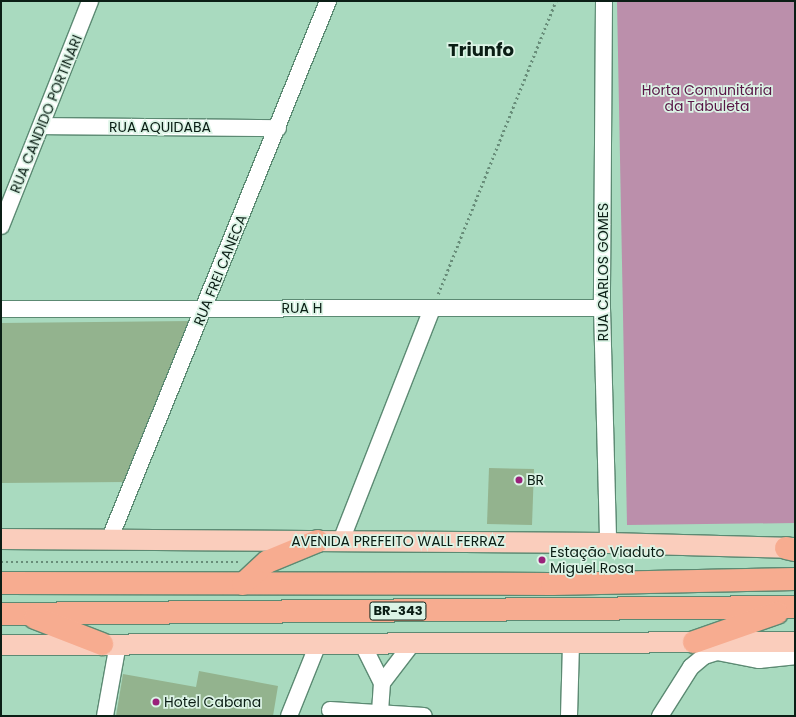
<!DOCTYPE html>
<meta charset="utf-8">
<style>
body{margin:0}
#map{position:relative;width:796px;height:717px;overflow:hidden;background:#a9dabf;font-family:Poppins,sans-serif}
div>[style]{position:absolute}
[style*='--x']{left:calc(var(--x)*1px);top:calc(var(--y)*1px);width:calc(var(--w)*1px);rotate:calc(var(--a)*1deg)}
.green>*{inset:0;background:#bb8fab}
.building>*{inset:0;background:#93b38e}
.path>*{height:2.5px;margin-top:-1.25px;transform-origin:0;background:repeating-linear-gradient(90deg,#688d79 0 2px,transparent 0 5px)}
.roads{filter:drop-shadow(1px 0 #5c8a73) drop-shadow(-1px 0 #5c8a73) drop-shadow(0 1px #5c8a73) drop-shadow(0 -1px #5c8a73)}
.minor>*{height:16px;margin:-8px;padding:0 8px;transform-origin:8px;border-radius:8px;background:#fff}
.major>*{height:20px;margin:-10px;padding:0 10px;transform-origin:10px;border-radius:10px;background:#facdbc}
.highway>*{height:22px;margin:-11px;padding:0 11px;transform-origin:11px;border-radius:11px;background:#f7ac90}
.dots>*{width:11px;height:11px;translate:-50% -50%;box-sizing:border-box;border:2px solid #dcf4e6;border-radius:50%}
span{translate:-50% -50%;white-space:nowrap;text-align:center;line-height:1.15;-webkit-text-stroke:3.5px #dcf4e6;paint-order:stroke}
.shield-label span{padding:1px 3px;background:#dcf4e6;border:1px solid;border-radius:3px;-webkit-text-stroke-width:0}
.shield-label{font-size:13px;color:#0b1e15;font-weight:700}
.park-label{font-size:14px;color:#581646}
.street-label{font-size:14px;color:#0b1e15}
.poi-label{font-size:14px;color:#0b1e15}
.left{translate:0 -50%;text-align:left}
.district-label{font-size:18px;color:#0b1e15;font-weight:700}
.frame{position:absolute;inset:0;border:2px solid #0b1e15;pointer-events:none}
</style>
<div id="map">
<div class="green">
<i style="clip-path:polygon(617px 1px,795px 1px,795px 523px,627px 525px)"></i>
</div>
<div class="building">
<i style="clip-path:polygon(191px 321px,125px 482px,1px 483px,1px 323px)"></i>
<i style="clip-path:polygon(489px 468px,534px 469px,532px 525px,487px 524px)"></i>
<i style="clip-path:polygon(199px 671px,278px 686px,273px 716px,116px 716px,123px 674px,196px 687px)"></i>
</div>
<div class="path">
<i style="--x:438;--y:294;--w:316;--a:-68.1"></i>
<i style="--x:1;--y:562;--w:239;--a:0"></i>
</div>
<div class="roads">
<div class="minor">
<i style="--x:604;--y:1;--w:307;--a:90.4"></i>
<i style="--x:602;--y:308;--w:235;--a:88.5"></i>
<i style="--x:42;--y:126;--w:236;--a:0.5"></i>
<i style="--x:1;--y:226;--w:242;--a:-68.4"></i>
<i style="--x:1;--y:309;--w:601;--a:-0.1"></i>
<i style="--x:110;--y:538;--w:580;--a:-67.9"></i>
<i style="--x:341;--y:541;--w:249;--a:-68.6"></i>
<i style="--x:363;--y:645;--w:42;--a:63.4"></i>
<i style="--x:382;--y:683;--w:28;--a:94"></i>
<i style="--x:382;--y:683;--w:48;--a:-52.7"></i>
<i style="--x:330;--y:710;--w:94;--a:3.7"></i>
<i style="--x:105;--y:716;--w:73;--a:-79.8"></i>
<i style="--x:289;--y:716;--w:78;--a:-68.1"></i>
<i style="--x:569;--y:716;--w:73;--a:-88.4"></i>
<i style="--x:660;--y:716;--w:58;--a:-57.7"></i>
<i style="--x:691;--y:667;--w:17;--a:-40"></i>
<i style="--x:704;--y:656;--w:14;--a:-17"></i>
<i style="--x:717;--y:652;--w:43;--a:10.8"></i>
<i style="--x:759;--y:660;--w:36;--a:-6"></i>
</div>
<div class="major">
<i style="--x:1;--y:539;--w:607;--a:0.38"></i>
<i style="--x:608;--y:543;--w:187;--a:1.5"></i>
<i style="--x:1;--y:645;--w:794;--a:-0.22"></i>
</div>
<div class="highway">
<i style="--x:786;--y:548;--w:9;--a:13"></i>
<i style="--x:1;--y:583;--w:551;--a:0.1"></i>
<i style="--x:552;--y:584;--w:243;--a:-1.2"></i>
<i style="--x:243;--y:584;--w:33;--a:-43"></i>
<i style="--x:267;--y:562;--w:55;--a:-22.4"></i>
<i style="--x:1;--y:614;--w:794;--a:-0.51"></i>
<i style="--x:35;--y:618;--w:72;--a:21.2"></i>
<i style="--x:694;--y:642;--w:88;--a:-19.3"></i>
</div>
</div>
<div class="dots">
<i style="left:519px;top:480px;background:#9a217a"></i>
<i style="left:542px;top:560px;background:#9a217a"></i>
<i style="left:156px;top:702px;background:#9a217a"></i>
</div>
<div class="shield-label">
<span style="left:398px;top:611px">BR-343</span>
</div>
<div class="park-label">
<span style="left:707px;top:98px">Horta Comunitária<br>da Tabuleta</span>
</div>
<div class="street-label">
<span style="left:46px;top:114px;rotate:-68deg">RUA CANDIDO PORTINARI</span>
<span style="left:160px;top:127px">RUA AQUIDABA</span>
<span style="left:220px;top:270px;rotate:-68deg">RUA FREI CANECA</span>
<span style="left:603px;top:272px;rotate:-90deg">RUA CARLOS GOMES</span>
<span style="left:302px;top:308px">RUA H</span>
<span style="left:398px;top:541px">AVENIDA PREFEITO WALL FERRAZ</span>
</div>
<div class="poi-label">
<span class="left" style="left:527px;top:480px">BR</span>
<span class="left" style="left:550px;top:560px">Estação Viaduto<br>Miguel Rosa</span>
<span class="left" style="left:164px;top:702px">Hotel Cabana</span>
</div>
<div class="district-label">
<span style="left:481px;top:50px">Triunfo</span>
</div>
<div class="frame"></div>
</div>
